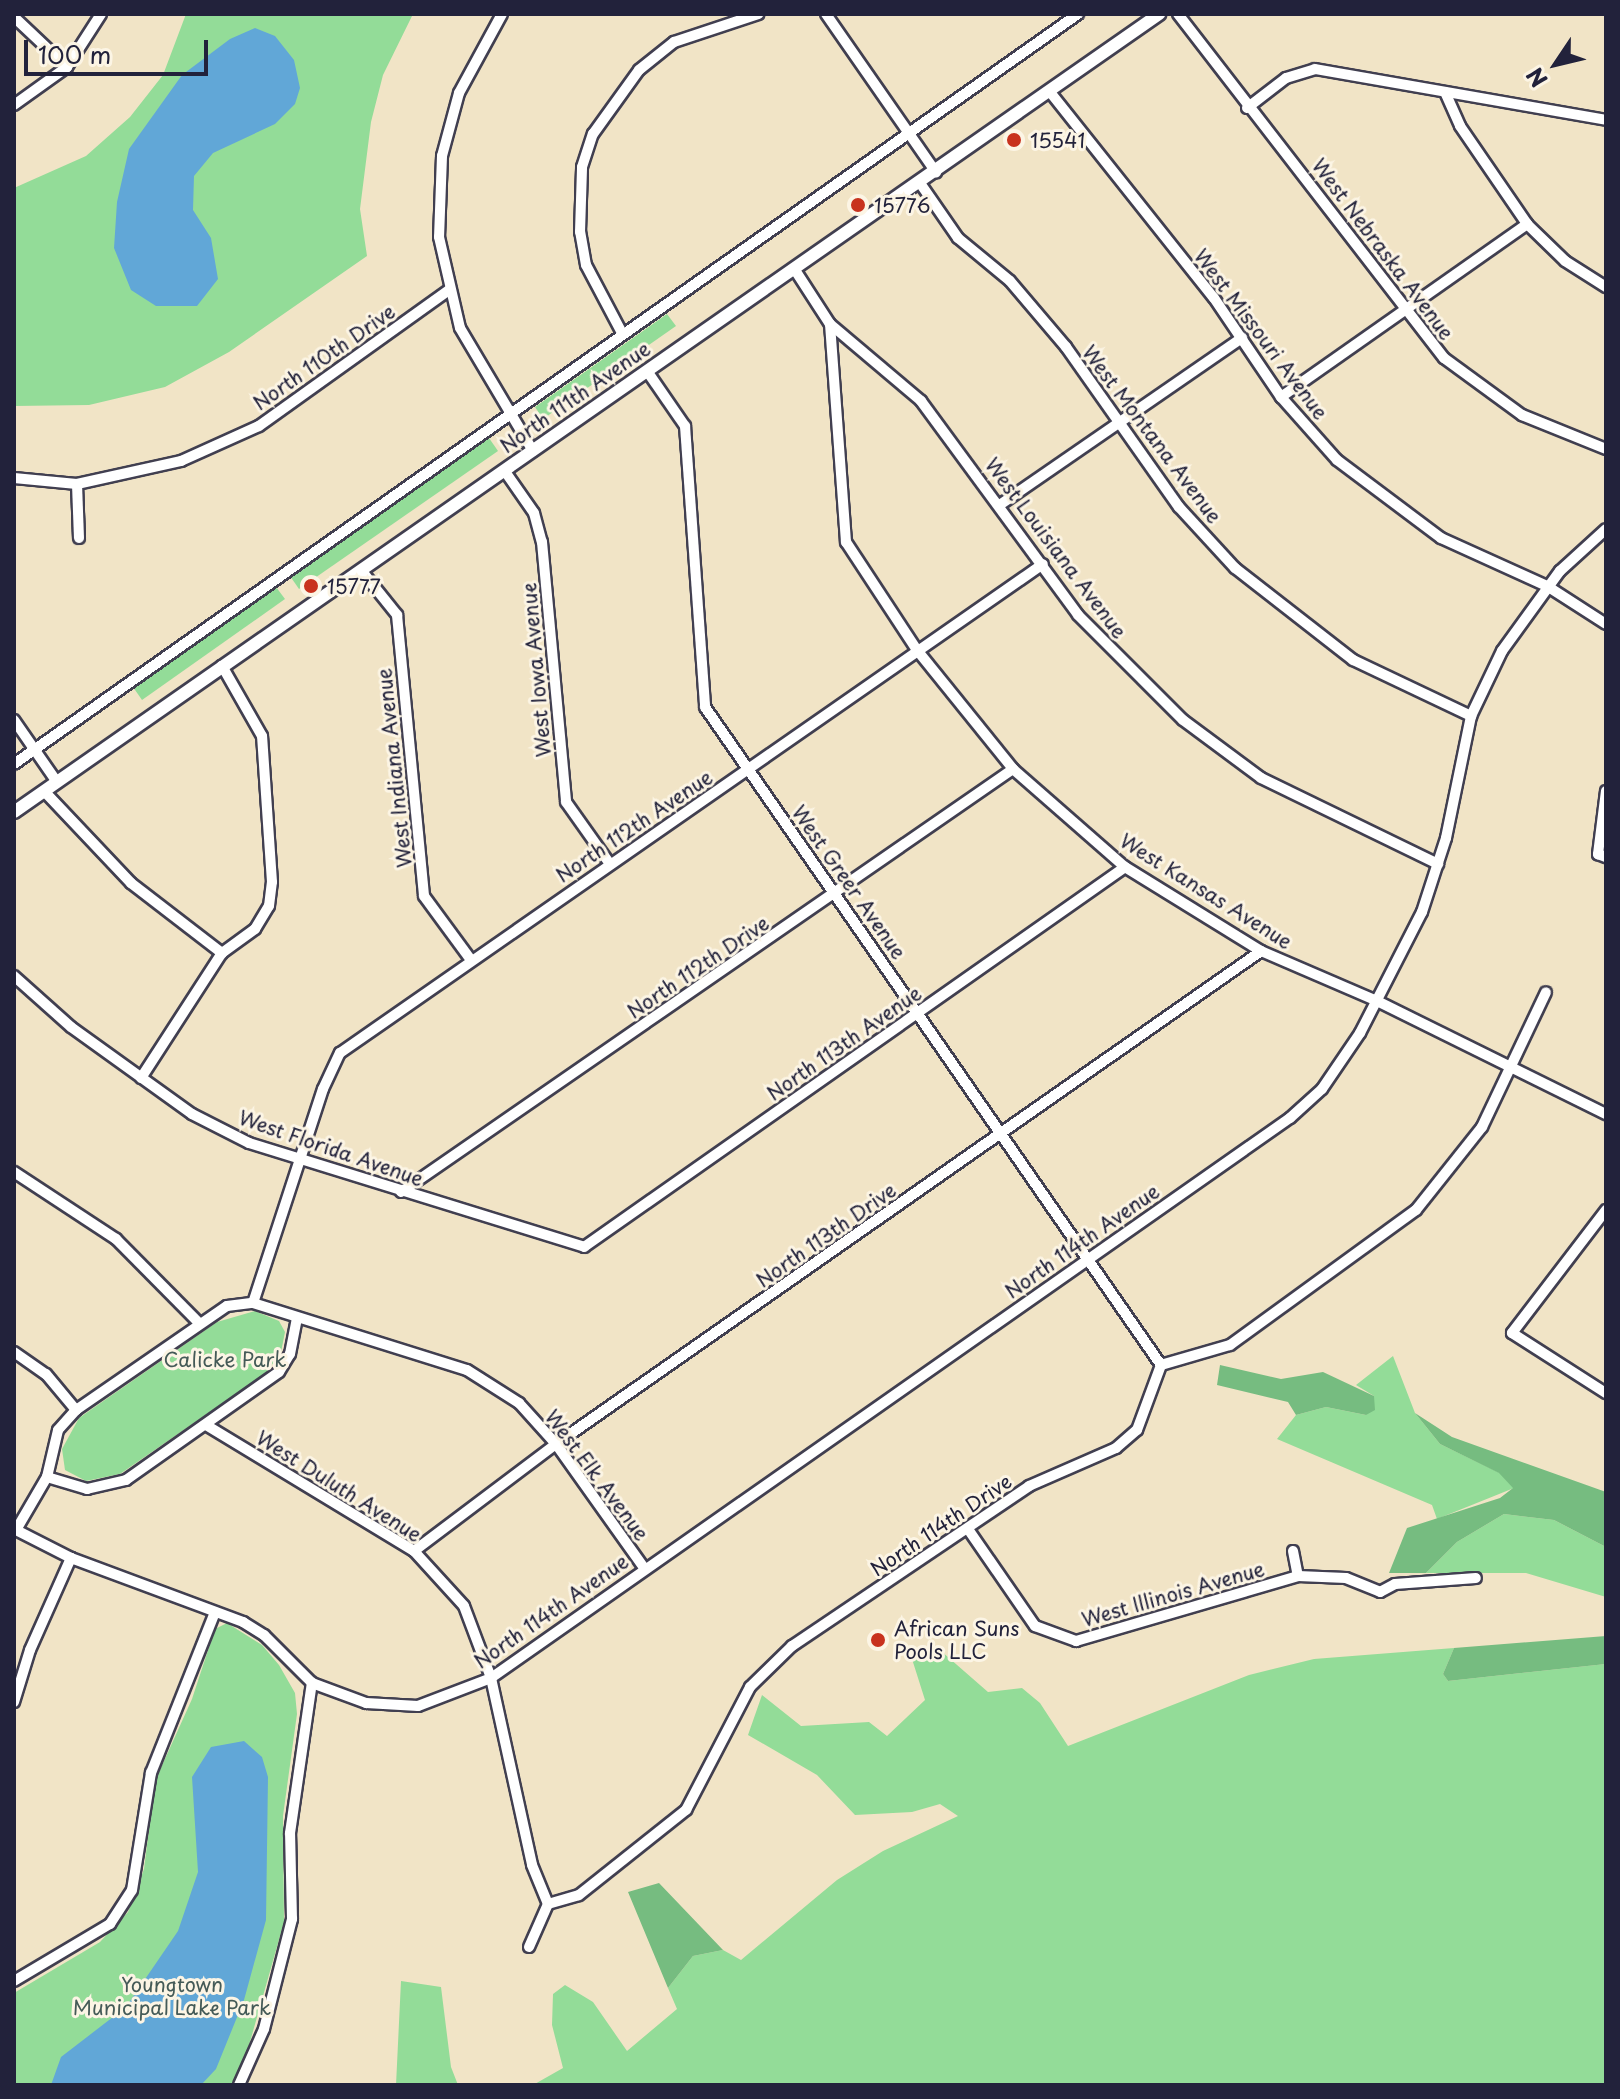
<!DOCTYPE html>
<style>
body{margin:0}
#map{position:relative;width:1620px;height:2099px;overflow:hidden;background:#f1e4c6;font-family:"Playpen Sans",sans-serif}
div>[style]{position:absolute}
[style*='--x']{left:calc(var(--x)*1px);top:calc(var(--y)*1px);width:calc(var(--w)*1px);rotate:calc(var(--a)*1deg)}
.green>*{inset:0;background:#93dc98}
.forest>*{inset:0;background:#76bc80}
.water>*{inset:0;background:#61a7d7}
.roads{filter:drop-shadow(2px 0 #413f50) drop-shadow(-2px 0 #413f50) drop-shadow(0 2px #413f50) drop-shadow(0 -2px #413f50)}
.minor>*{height:10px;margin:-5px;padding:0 5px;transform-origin:5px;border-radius:5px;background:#fff}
.tertiary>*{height:12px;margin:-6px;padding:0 6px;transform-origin:6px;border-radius:6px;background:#fff}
.dots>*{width:22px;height:22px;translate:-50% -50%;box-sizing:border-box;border:4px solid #fcf5e5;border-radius:50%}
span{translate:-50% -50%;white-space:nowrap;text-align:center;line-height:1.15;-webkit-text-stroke:6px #fcf5e5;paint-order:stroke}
.poi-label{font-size:20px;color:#22223b}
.left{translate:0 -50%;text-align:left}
.street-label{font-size:20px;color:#22223b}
.park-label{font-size:20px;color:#445a57}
.frame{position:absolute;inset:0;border:16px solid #22223b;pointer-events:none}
.north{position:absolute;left:1516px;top:24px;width:80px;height:80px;-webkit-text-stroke:6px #fcf5e5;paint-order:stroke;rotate:235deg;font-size:22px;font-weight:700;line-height:32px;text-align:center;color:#22223b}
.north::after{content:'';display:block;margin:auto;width:28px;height:36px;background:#22223b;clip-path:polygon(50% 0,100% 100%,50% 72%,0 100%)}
.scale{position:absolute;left:24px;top:40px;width:184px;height:36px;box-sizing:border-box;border:4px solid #22223b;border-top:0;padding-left:10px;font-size:24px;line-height:28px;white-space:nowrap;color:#22223b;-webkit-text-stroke:6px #fcf5e5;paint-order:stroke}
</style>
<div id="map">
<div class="green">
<i style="clip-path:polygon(186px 14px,413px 14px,383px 75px,371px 122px,360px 209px,367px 256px,229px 352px,165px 387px,89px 405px,14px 406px,14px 188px,86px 156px,130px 117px,163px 75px)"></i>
<i style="clip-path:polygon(667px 314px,676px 326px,543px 419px,535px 407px)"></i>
<i style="clip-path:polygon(489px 438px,498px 451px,299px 589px,290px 576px)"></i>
<i style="clip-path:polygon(276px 587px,285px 599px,142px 700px,133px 687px)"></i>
<i style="clip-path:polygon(255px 1311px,279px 1321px,285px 1332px,281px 1352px,266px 1373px,120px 1474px,86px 1481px,65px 1470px,62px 1449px,79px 1418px,217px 1322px)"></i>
<i style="clip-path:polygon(1393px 1356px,1415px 1413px,1440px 1444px,1500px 1473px,1514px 1488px,1437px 1519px,1432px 1505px,1277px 1439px,1296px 1415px,1326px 1407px,1366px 1415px,1374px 1396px,1356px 1385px)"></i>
<i style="clip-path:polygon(1504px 1514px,1554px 1520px,1606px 1547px,1606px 1597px,1526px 1573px,1426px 1573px,1457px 1542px)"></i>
<i style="clip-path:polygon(227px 1623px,262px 1645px,279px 1665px,295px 1693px,297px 1714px,283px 1816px,284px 1922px,244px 2063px,232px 2085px,14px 2085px,14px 1993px,100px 1942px,128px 1912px,144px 1869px,155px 1781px,192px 1699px,215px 1629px)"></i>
<i style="clip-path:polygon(933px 1644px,988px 1692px,1022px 1688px,1040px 1703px,1068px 1746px,1249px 1675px,1314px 1659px,1454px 1648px,1443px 1674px,1448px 1681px,1606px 1664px,1606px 2085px,533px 2085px,563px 2068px,552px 2025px,553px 1994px,565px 1985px,593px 2002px,627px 2051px,677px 2009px,668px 1988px,693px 1956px,723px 1950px,741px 1960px,837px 1880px,883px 1851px,958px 1816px,940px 1804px,912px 1812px,855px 1815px,817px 1775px,748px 1735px,762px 1695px,801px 1726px,869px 1722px,887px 1736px,925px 1700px,912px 1659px)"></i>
<i style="clip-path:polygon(401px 1981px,441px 1987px,451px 2067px,458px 2085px,396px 2085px)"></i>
</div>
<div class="forest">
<i style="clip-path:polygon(1220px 1365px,1281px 1379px,1323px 1372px,1374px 1396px,1375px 1410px,1366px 1415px,1326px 1407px,1296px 1415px,1288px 1402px,1217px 1385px)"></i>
<i style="clip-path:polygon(1415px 1413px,1452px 1437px,1606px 1492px,1606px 1547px,1554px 1520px,1504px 1514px,1457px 1542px,1426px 1573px,1389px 1573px,1407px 1528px,1500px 1498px,1513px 1488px,1499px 1473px,1440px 1444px)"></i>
<i style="clip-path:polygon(1606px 1636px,1606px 1664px,1448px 1681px,1443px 1674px,1454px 1648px)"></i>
<i style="clip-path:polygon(659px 1883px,723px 1950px,693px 1956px,668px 1988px,628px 1892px)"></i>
</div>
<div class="water">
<i style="clip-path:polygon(255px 28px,275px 36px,294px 60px,300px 88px,295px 104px,275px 124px,213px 153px,194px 176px,193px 210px,211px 238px,218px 279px,197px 306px,156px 306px,131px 290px,114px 248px,117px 202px,129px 149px,182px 75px,230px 39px)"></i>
<i style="clip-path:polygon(244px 1741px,262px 1757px,268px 1777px,266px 1920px,244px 2000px,216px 2069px,201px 2085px,51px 2085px,61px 2057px,126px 2007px,178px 1931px,198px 1872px,192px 1777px,211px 1747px)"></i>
</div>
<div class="roads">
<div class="minor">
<i style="--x:502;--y:14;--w:90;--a:118.6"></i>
<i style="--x:459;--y:93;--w:65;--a:105.1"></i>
<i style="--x:442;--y:156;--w:81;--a:92.1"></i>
<i style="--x:439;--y:237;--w:93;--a:77"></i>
<i style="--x:460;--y:328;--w:143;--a:59.3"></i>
<i style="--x:826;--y:14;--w:193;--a:55.2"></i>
<i style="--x:1178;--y:14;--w:435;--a:52.3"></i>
<i style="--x:1444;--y:358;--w:97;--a:36.2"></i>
<i style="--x:1522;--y:415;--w:91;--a:22"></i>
<i style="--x:14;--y:17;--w:73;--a:43.3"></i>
<i style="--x:1050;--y:92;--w:263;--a:51.5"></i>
<i style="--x:1214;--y:298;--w:120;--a:55.9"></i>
<i style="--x:1281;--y:397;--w:84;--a:48.4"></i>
<i style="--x:1337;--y:460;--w:130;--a:36.9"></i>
<i style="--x:1441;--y:538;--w:116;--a:24.4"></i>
<i style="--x:1547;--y:586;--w:70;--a:32.8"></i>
<i style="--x:1445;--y:92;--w:37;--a:66"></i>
<i style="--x:1460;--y:126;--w:119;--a:55.6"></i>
<i style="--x:1527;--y:224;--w:53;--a:44.2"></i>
<i style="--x:1565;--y:261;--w:49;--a:32.4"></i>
<i style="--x:14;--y:105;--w:65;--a:-35.6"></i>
<i style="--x:67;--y:67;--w:63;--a:-57.3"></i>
<i style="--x:1247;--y:108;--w:49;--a:-37.6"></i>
<i style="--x:1286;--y:78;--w:30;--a:-17"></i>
<i style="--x:1315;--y:69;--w:295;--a:9.9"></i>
<i style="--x:920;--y:183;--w:67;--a:55.4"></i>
<i style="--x:958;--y:238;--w:67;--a:39.6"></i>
<i style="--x:1010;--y:281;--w:87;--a:49.7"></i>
<i style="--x:1066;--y:347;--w:196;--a:54.8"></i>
<i style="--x:1179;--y:507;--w:83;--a:47.4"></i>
<i style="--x:1235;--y:568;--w:150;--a:37.9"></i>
<i style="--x:1353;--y:660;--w:131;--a:25.4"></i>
<i style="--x:795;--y:270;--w:64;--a:57.1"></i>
<i style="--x:830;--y:324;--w:219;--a:85.8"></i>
<i style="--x:846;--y:542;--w:129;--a:56.7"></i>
<i style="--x:917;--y:650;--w:153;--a:51.1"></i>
<i style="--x:1013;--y:769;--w:149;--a:41.2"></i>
<i style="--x:1125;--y:867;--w:160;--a:31.7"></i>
<i style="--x:1261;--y:951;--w:124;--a:23.3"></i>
<i style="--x:1375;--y:1000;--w:258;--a:26.3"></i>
<i style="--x:830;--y:324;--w:119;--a:40.2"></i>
<i style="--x:921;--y:401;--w:265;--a:53.7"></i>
<i style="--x:1078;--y:615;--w:148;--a:45"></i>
<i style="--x:1183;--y:720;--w:97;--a:36.6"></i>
<i style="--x:1261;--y:778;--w:197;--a:25.9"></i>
<i style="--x:622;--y:333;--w:77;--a:-117.9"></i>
<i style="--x:586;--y:265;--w:34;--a:-100"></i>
<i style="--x:580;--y:232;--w:65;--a:-88.2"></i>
<i style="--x:582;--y:167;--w:35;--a:-72"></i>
<i style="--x:593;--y:134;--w:79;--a:-54.3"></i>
<i style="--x:639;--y:70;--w:45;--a:-38.7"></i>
<i style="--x:674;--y:42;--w:89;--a:-18.4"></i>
<i style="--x:647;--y:371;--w:67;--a:55.4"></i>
<i style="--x:685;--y:426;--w:282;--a:85.9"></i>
<i style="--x:705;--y:707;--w:801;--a:55.28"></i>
<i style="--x:1281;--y:397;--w:301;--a:-35.1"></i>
<i style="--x:504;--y:470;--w:52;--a:55.1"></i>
<i style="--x:534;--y:513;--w:30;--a:75"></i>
<i style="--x:542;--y:542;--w:261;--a:84.7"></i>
<i style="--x:566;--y:802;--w:76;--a:54.6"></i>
<i style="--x:14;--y:478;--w:63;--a:5.4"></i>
<i style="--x:77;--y:484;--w:107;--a:-12.5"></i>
<i style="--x:181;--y:461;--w:85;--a:-24.2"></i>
<i style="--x:259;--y:426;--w:234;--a:-35.6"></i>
<i style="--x:77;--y:484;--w:54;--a:87.9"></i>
<i style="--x:1001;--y:504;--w:293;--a:-34.6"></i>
<i style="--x:361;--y:570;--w:58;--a:51.3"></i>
<i style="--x:397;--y:615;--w:282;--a:84.5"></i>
<i style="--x:424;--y:896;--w:79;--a:53.7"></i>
<i style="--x:14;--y:720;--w:75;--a:55.3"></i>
<i style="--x:14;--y:764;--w:1302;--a:-35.18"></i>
<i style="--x:44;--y:791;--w:127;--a:46.6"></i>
<i style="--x:131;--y:883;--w:115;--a:37.6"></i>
<i style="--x:1606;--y:791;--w:64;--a:97.2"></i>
<i style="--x:1598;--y:854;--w:9;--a:21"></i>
<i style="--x:14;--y:976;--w:76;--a:41.8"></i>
<i style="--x:71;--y:1027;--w:149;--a:35.7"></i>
<i style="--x:192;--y:1114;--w:64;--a:27"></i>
<i style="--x:249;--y:1143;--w:351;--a:17.2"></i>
<i style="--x:584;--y:1247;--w:661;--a:-35.08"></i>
<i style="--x:141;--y:1078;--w:149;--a:-57.1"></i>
<i style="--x:222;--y:953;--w:41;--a:-36"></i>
<i style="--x:255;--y:929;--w:27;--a:-59"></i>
<i style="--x:269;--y:906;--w:24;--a:-83"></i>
<i style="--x:272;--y:882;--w:146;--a:-93.9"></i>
<i style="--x:262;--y:736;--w:81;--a:-119.7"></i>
<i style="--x:14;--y:1172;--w:122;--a:33.3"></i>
<i style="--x:116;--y:1239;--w:118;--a:45.3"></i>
<i style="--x:401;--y:1192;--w:744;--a:-34.65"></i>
<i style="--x:1606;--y:1210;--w:155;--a:127.4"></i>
<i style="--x:1512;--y:1333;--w:112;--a:32.6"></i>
<i style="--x:253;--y:1303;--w:225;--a:-71.9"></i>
<i style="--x:323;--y:1089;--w:40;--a:-65"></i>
<i style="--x:340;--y:1053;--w:856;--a:-34.82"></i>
<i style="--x:14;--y:1352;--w:39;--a:35"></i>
<i style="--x:46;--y:1374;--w:47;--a:50.2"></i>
<i style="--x:1161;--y:1365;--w:72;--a:-16.2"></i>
<i style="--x:1230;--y:1345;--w:230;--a:-36"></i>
<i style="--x:1416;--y:1210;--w:106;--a:-51.5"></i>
<i style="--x:1482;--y:1127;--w:149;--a:-64.6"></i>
<i style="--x:206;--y:1425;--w:243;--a:31.2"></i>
<i style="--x:414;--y:1551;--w:74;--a:47.7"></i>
<i style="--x:464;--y:1606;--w:77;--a:69.4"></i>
<i style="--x:491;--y:1678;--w:191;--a:77.6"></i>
<i style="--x:532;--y:1865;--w:42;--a:67.7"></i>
<i style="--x:47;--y:1477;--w:42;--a:16.7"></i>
<i style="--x:87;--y:1489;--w:40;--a:-13"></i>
<i style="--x:126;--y:1480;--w:187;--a:-35.2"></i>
<i style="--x:279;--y:1372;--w:21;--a:-59"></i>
<i style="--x:290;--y:1354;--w:36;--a:-79"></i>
<i style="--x:14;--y:1529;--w:64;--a:27"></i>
<i style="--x:71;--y:1558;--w:184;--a:20.4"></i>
<i style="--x:243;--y:1622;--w:25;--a:32"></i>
<i style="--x:264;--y:1635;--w:68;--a:45"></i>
<i style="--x:312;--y:1683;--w:58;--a:20.3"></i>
<i style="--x:366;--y:1703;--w:52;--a:3.3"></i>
<i style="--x:418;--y:1706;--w:78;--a:-21"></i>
<i style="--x:491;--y:1678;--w:976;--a:-35.03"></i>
<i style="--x:1290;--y:1118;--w:43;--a:-42.2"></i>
<i style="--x:1322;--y:1089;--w:68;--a:-55.8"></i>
<i style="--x:1360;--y:1033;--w:136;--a:-62.9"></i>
<i style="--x:1422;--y:912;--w:78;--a:-72"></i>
<i style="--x:1446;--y:838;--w:125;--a:-78.4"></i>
<i style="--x:1471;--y:716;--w:72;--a:-64.5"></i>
<i style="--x:1502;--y:651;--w:99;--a:-54.1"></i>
<i style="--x:1560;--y:571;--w:62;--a:-42.4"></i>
<i style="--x:968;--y:1529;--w:118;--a:55.4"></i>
<i style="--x:1035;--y:1626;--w:44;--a:20.1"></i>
<i style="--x:1076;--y:1641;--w:231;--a:-16.3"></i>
<i style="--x:1298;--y:1576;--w:48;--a:2.4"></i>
<i style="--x:1346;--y:1578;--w:37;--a:22"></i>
<i style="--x:1380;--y:1592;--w:17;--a:-28"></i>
<i style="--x:1395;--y:1584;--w:81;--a:-4.2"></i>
<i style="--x:16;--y:1530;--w:61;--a:-59.7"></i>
<i style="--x:47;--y:1477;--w:48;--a:-76.8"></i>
<i style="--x:58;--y:1430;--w:27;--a:-48"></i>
<i style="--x:76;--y:1410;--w:183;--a:-34.6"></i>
<i style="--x:227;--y:1306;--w:26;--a:-7"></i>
<i style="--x:253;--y:1303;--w:224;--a:17.4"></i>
<i style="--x:467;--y:1370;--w:62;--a:32.4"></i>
<i style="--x:519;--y:1403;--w:55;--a:47.9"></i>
<i style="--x:556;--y:1444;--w:152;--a:54.6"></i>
<i style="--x:414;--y:1551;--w:178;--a:-37"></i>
<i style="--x:556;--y:1444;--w:860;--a:-34.96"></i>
<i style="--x:1293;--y:1551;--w:25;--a:79"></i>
<i style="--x:14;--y:1702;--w:54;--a:-72.9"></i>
<i style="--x:30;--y:1650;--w:101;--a:-66"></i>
<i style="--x:529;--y:1947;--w:47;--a:-66.2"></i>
<i style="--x:548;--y:1904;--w:32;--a:-16"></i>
<i style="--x:579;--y:1895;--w:137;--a:-38.5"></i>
<i style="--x:686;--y:1810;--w:139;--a:-62.5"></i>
<i style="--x:750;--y:1687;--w:59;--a:-44.3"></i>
<i style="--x:792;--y:1646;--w:286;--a:-34"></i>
<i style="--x:1029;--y:1486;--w:95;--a:-23.6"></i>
<i style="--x:1116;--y:1448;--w:28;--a:-41"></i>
<i style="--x:1137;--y:1430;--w:69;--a:-69.7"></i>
<i style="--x:14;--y:1981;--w:112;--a:-30.7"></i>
<i style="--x:110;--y:1924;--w:40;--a:-57.1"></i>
<i style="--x:132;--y:1890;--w:119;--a:-80.8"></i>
<i style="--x:151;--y:1773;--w:173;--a:-68.3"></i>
<i style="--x:239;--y:2085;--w:61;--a:-65.9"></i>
<i style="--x:264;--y:2029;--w:114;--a:-75.7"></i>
<i style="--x:292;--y:1919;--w:86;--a:-91.3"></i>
<i style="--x:290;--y:1833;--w:152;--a:-81.7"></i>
</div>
<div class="tertiary">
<i style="--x:14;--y:812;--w:1396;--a:-34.87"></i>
</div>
</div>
<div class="dots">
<i style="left:1014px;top:140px;background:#c8321e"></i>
<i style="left:858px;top:205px;background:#c8321e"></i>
<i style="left:311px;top:586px;background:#c8321e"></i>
<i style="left:878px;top:1640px;background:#c8321e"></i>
</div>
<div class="poi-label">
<span class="left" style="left:1030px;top:140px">15541</span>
<span class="left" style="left:874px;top:205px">15776</span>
<span class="left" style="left:327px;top:586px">15777</span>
<span class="left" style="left:894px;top:1640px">African Suns<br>Pools LLC</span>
</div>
<div class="street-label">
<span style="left:1383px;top:249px;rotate:53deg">West Nebraska Avenue</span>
<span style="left:1261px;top:334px;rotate:53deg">West Missouri Avenue</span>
<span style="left:324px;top:357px;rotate:-35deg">North 110th Drive</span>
<span style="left:575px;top:397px;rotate:-35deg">North 111th Avenue</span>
<span style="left:1152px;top:434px;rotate:53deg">West Montana Avenue</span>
<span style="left:1056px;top:548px;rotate:53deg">West Louisiana Avenue</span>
<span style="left:536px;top:670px;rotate:-95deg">West Iowa Avenue</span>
<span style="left:394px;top:768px;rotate:-96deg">West Indiana Avenue</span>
<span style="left:634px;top:826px;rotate:-34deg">North 112th Avenue</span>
<span style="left:849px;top:882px;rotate:55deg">West Greer Avenue</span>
<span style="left:1206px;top:891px;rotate:32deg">West Kansas Avenue</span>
<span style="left:698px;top:967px;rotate:-34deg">North 112th Drive</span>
<span style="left:844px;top:1043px;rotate:-35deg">North 113th Avenue</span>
<span style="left:331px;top:1148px;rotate:19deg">West Florida Avenue</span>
<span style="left:826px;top:1235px;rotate:-35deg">North 113th Drive</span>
<span style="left:1082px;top:1241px;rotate:-35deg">North 114th Avenue</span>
<span style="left:597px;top:1475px;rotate:53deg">West Elk Avenue</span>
<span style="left:339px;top:1486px;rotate:32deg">West Duluth Avenue</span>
<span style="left:941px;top:1525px;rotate:-34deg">North 114th Drive</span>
<span style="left:1173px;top:1594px;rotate:-16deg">West Illinois Avenue</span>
<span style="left:551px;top:1611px;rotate:-35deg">North 114th Avenue</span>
</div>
<div class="park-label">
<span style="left:225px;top:1359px">Calicke Park</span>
<span style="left:172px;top:1996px">Youngtown<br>Municipal Lake Park</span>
</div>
<div class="frame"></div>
<div class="north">N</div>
<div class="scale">100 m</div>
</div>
